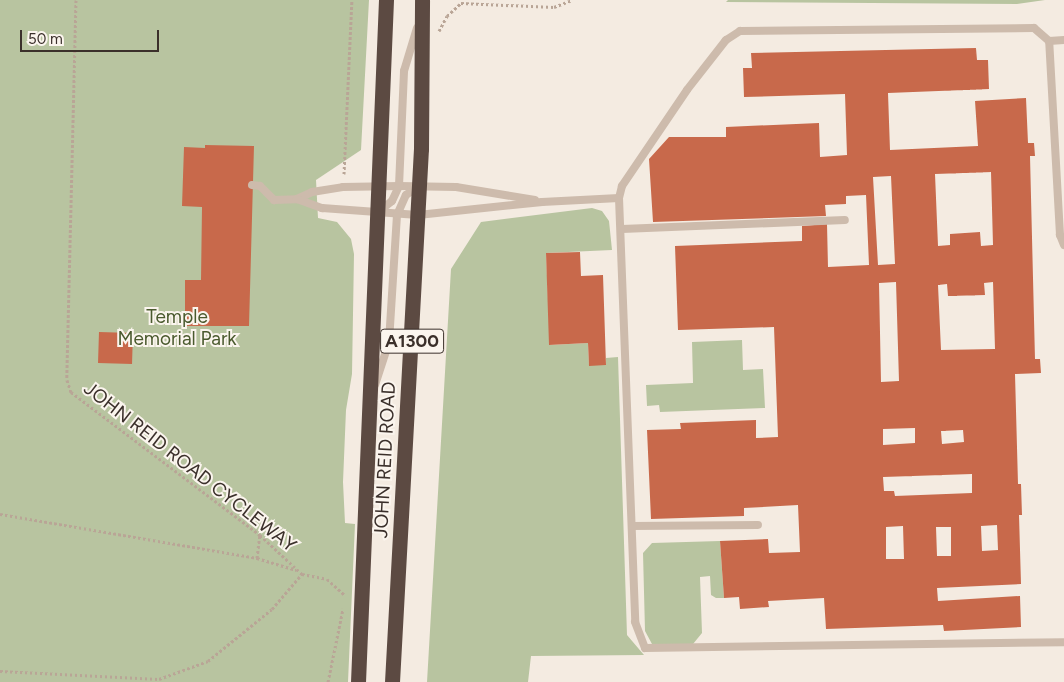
<!DOCTYPE html>
<style>
body{margin:0}
#map{position:relative;width:1064px;height:682px;overflow:hidden;background:#f4ebe1;font-family:Figtree,sans-serif}
div>[style]{position:absolute}
[style*='--x']{left:calc(var(--x)*1px);top:calc(var(--y)*1px);width:calc(var(--w)*1px);rotate:calc(var(--a)*1deg)}
.green>*{inset:0;background:#b8c4a0}
.building>*{inset:0;background:#c8694b}
.path>*{height:3px;margin-top:-1.5px;transform-origin:0;background:repeating-linear-gradient(90deg,#b9a596 0 2.5px,transparent 0 5px)}
.lane>*{height:8px;margin:-4px;padding:0 4px;transform-origin:4px;border-radius:4px;background:#cdbbac}
.highway>*{height:15px;margin:-7.5px;padding:0 7.5px;transform-origin:7.5px;border-radius:7.5px;background:#5c4a42}
span{translate:-50% -50%;white-space:nowrap;text-align:center;line-height:1.15;-webkit-text-stroke:4px #fbf5ee;paint-order:stroke}
.shield-label span{padding:1px 4px;background:#fbf5ee;border:1px solid;border-radius:4px;-webkit-text-stroke-width:0}
.shield-label{font-size:18px;color:#3b302b;font-weight:700}
.park-label{font-size:19px;color:#4a5a2e}
.street-label{font-size:19px;color:#3b302b}
.scale{position:absolute;left:20px;top:30px;width:139px;height:22px;box-sizing:border-box;border:2px solid #3b302b;border-top:0;padding-left:6px;font-size:15px;line-height:18px;white-space:nowrap;color:#3b302b;-webkit-text-stroke:4px #fbf5ee;paint-order:stroke}
</style>
<div id="map">
<div class="green">
<i style="clip-path:polygon(0 0,369px 0,361px 150px,316px 180px,318px 218px,337px 222px,351px 239px,354px 254px,352px 374px,346px 410px,343px 482px,345px 523px,355px 524px,348px 682px,0 682px)"></i>
<i style="clip-path:polygon(728px 0,1045px 0,1017px 4px,726px 2px)"></i>
<i style="clip-path:polygon(592px 208px,602px 211px,609px 221px,612px 250px,546px 253px,550px 345px,588px 343px,589px 365px,606px 365px,606px 358px,618px 357px,627px 635px,644px 655px,531px 656px,528px 682px,427px 682px,451px 269px,481px 222px)"></i>
<i style="clip-path:polygon(742px 340px,743px 370px,763px 369px,765px 408px,660px 412px,659px 405px,647px 406px,646px 385px,693px 383px,692px 342px)"></i>
<i style="clip-path:polygon(720px 541px,724px 598px,716px 598px,711px 595px,710px 576px,700px 577px,702px 633px,693px 644px,652px 644px,645px 631px,643px 553px,652px 543px)"></i>
</div>
<div class="building">
<i style="clip-path:polygon(evenodd,976px 48px,977px 60px,988px 60px,989px 89px,888px 93px,890px 150px,978px 146px,975px 101px,1026px 98px,1028px 143px,1034px 143px,1035px 156px,1030px 156px,1035px 359px,1040px 359px,1041px 373px,1015px 374px,1018px 484px,1021px 484px,1022px 515px,1019px 515px,1021px 584px,937px 588px,938px 601px,1020px 596px,1021px 627px,944px 631px,943px 625px,826px 629px,824px 598px,768px 601px,769px 607px,740px 609px,739px 597px,724px 598px,720px 541px,768px 539px,769px 553px,800px 552px,798px 505px,744px 508px,744px 516px,651px 519px,647px 430px,681px 429px,680px 423px,756px 420px,756px 438px,778px 437px,774px 327px,678px 330px,675px 246px,802px 241px,802px 226px,827px 224px,828px 267px,869px 265px,866px 195px,846px 196px,846px 204px,825px 205px,826px 216px,653px 222px,649px 159px,669px 137px,726px 137px,726px 127px,819px 123px,820px 157px,847px 155px,845px 94px,744px 97px,743px 68px,752px 68px,751px 53px,976px 48px,991px 172px,993px 245px,981px 246px,980px 232px,950px 234px,950px 245px,938px 246px,935px 174px,991px 172px,976px 48px,891px 176px,895px 264px,878px 265px,873px 177px,891px 176px,976px 48px,896px 282px,899px 381px,881px 382px,879px 283px,896px 282px,976px 48px,993px 282px,995px 349px,941px 350px,938px 285px,947px 284px,948px 296px,985px 295px,984px 283px,993px 282px,976px 48px,915px 428px,915px 443px,883px 445px,883px 429px,915px 428px,976px 48px,963px 430px,964px 442px,942px 444px,941px 431px,963px 430px,976px 48px,972px 474px,972px 493px,895px 496px,894px 491px,884px 491px,883px 477px,972px 474px,976px 48px,997px 525px,998px 550px,982px 551px,981px 526px,997px 525px,976px 48px,903px 526px,904px 559px,886px 559px,886px 527px,903px 526px,976px 48px,936px 527px,951px 527px,951px 556px,937px 556px,936px 527px)"></i>
<i style="clip-path:polygon(205px 145px,254px 146px,249px 326px,185px 326px,185px 280px,201px 280px,202px 207px,182px 206px,184px 147px,205px 148px)"></i>
<i style="clip-path:polygon(580px 252px,581px 276px,603px 275px,606px 365px,589px 366px,588px 343px,549px 345px,546px 253px)"></i>
<i style="clip-path:polygon(99px 332px,133px 333px,132px 364px,98px 363px)"></i>
</div>
<div class="path">
<i style="--x:76;--y:0;--w:380;--a:91.4"></i>
<i style="--x:67;--y:380;--w:13;--a:72"></i>
<i style="--x:71;--y:392;--w:237;--a:37.1"></i>
<i style="--x:260;--y:535;--w:57;--a:42.9"></i>
<i style="--x:302;--y:574;--w:25;--a:11"></i>
<i style="--x:327;--y:579;--w:24;--a:42"></i>
<i style="--x:439;--y:31;--w:17;--a:-62"></i>
<i style="--x:447;--y:16;--w:19;--a:-43"></i>
<i style="--x:461;--y:3;--w:93;--a:2.5"></i>
<i style="--x:554;--y:7;--w:19;--a:-21"></i>
<i style="--x:344;--y:174;--w:174;--a:-87.4"></i>
<i style="--x:0;--y:514;--w:261;--a:9.7"></i>
<i style="--x:257;--y:558;--w:41;--a:17.1"></i>
<i style="--x:257;--y:558;--w:23;--a:-83"></i>
<i style="--x:0;--y:671;--w:159;--a:2.9"></i>
<i style="--x:159;--y:679;--w:52;--a:-20.2"></i>
<i style="--x:208;--y:661;--w:82;--a:-39.1"></i>
<i style="--x:272;--y:609;--w:46;--a:-49.4"></i>
<i style="--x:328;--y:682;--w:75;--a:-78.4"></i>
</div>
<div class="lane">
<i style="--x:1049;--y:41;--w:15;--a:-4"></i>
<i style="--x:252;--y:185;--w:8;--a:7"></i>
<i style="--x:260;--y:186;--w:20;--a:45"></i>
<i style="--x:274;--y:200;--w:23;--a:-2"></i>
<i style="--x:297;--y:199;--w:17;--a:-25"></i>
<i style="--x:312;--y:192;--w:31;--a:-9"></i>
<i style="--x:343;--y:187;--w:56;--a:-1"></i>
<i style="--x:399;--y:186;--w:57;--a:1"></i>
<i style="--x:456;--y:187;--w:80;--a:9.3"></i>
<i style="--x:297;--y:199;--w:27;--a:20"></i>
<i style="--x:322;--y:208;--w:96;--a:4.2"></i>
<i style="--x:418;--y:215;--w:125;--a:-6"></i>
<i style="--x:542;--y:202;--w:77;--a:-3"></i>
<i style="--x:377;--y:213;--w:19;--a:-39"></i>
<i style="--x:392;--y:201;--w:17;--a:-65"></i>
<i style="--x:399;--y:186;--w:115;--a:-87.5"></i>
<i style="--x:404;--y:71;--w:45;--a:-73.2"></i>
<i style="--x:622;--y:229;--w:223;--a:-2.3"></i>
<i style="--x:1064;--y:245;--w:11;--a:-112"></i>
<i style="--x:1060;--y:235;--w:194;--a:-93.2"></i>
<i style="--x:1049;--y:41;--w:20;--a:-139"></i>
<i style="--x:1034;--y:28;--w:294;--a:179.4"></i>
<i style="--x:740;--y:31;--w:17;--a:147"></i>
<i style="--x:726;--y:40;--w:63;--a:128"></i>
<i style="--x:687;--y:90;--w:116;--a:124.1"></i>
<i style="--x:622;--y:186;--w:12;--a:104"></i>
<i style="--x:619;--y:198;--w:424;--a:87.8"></i>
<i style="--x:635;--y:622;--w:28;--a:69"></i>
<i style="--x:645;--y:648;--w:419;--a:-0.8"></i>
<i style="--x:375;--y:385;--w:45;--a:-72"></i>
<i style="--x:389;--y:342;--w:127;--a:-86.4"></i>
<i style="--x:397;--y:215;--w:22;--a:-66"></i>
<i style="--x:406;--y:195;--w:14;--a:-34"></i>
<i style="--x:632;--y:526;--w:126;--a:-0.5"></i>
</div>
<div class="highway">
<i style="--x:358;--y:682;--w:683;--a:-87.65"></i>
<i style="--x:392;--y:682;--w:534;--a:-86.89"></i>
<i style="--x:421;--y:149;--w:149;--a:-89.6"></i>
</div>
<div class="shield-label">
<span style="left:412px;top:341px">A1300</span>
</div>
<div class="park-label">
<span style="left:177px;top:328px">Temple<br>Memorial Park</span>
</div>
<div class="street-label">
<span style="left:385px;top:460px;rotate:-87deg">JOHN REID ROAD</span>
<span style="left:190px;top:467px;rotate:38deg">JOHN REID ROAD CYCLEWAY</span>
</div>
<div class="scale">50 m</div>
</div>
